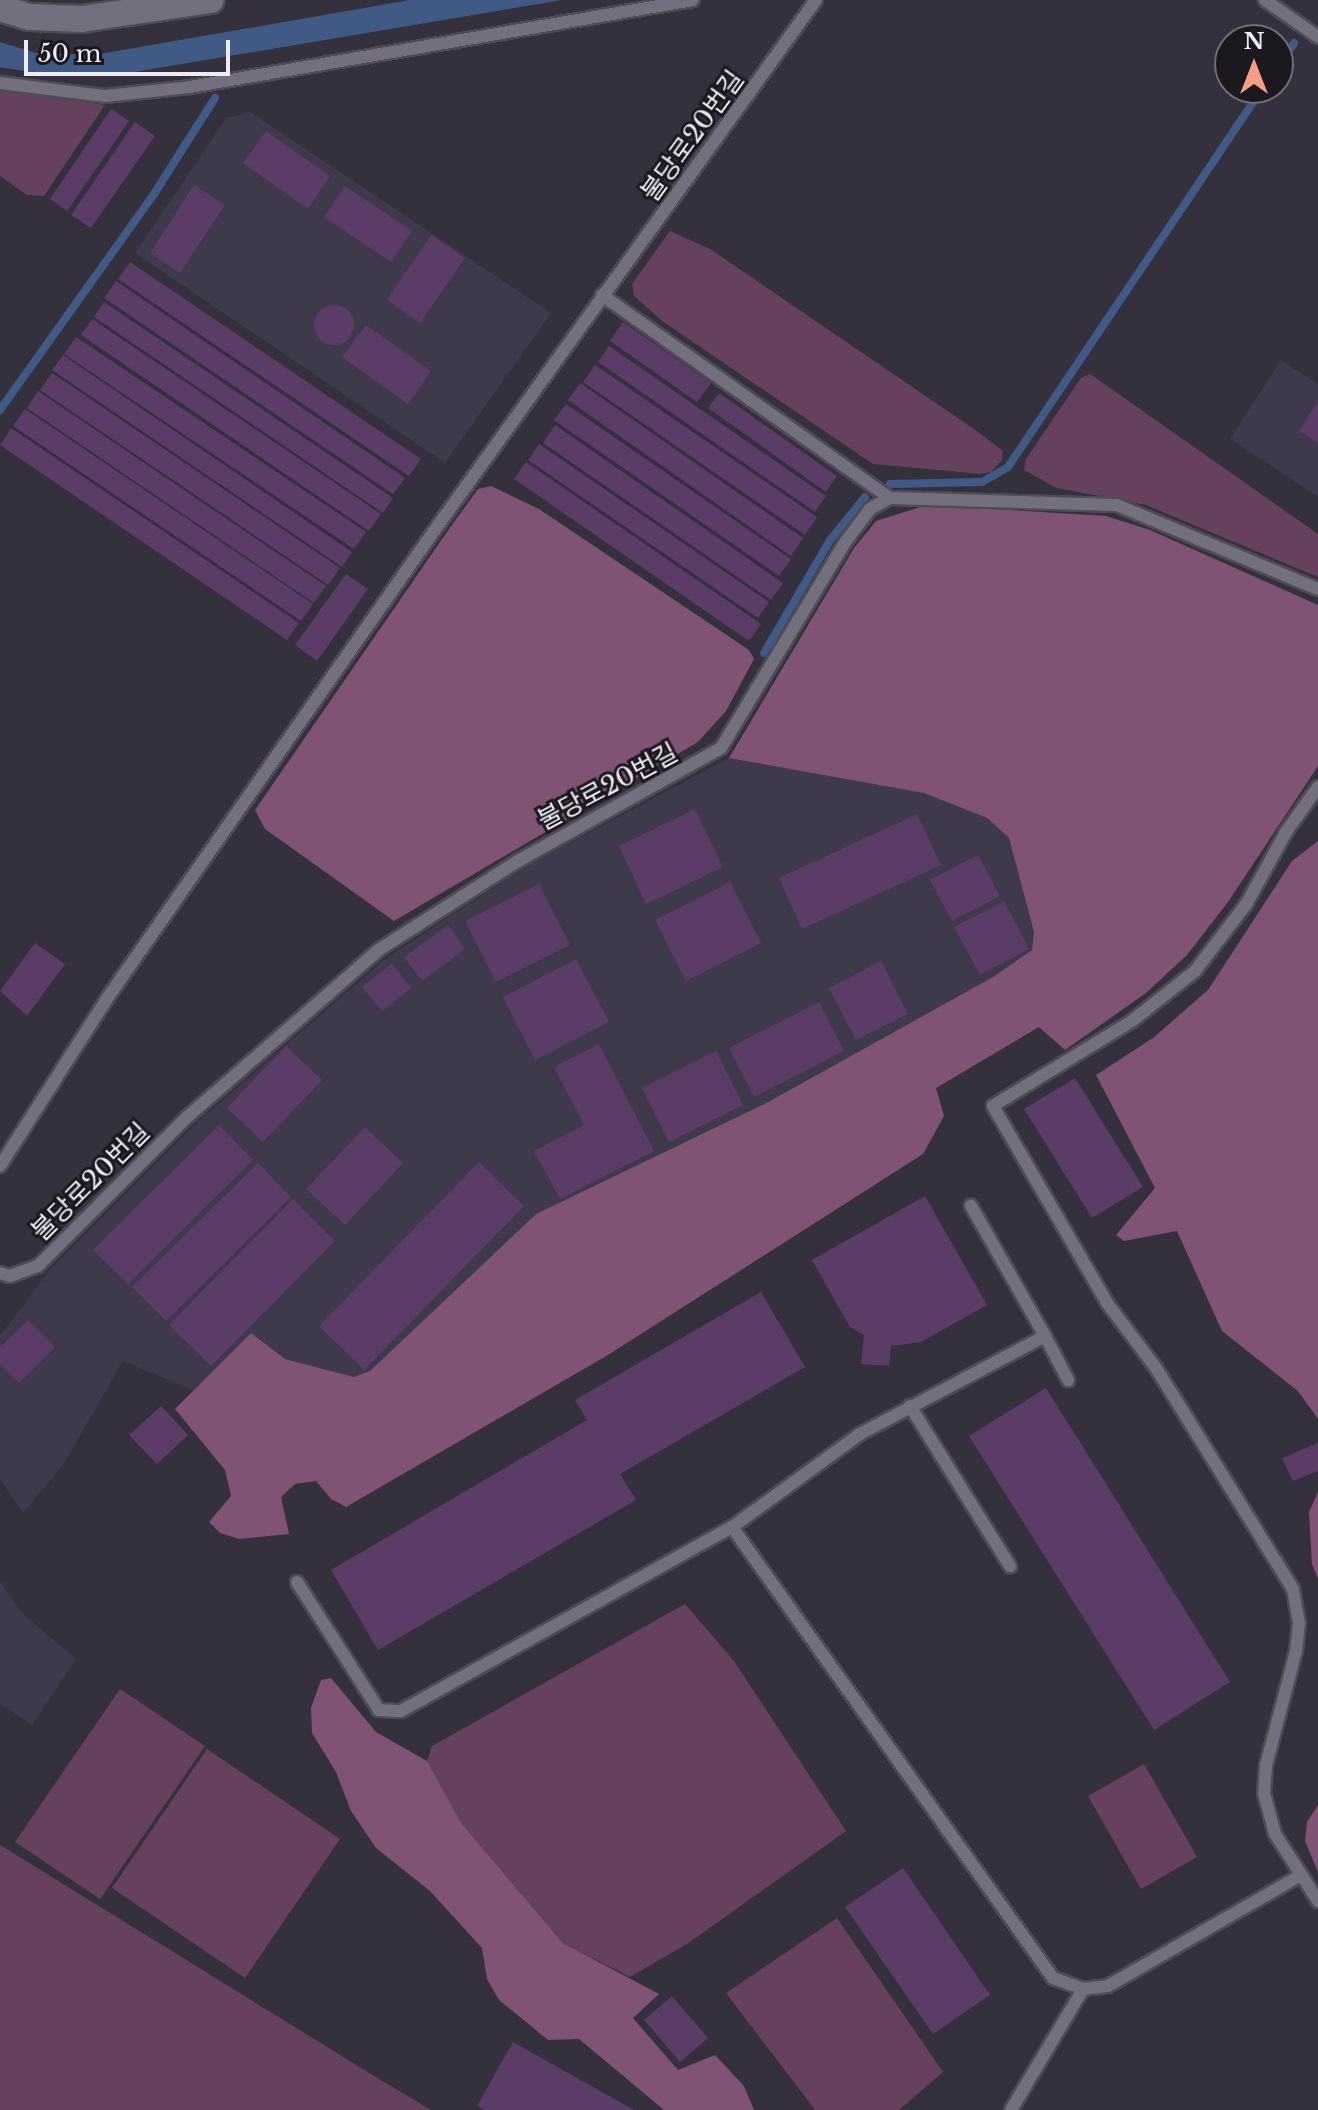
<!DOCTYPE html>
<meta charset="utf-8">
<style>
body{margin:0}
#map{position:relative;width:1318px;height:2110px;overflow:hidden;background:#34303e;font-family:"Libre Baskerville","Noto Sans KR",serif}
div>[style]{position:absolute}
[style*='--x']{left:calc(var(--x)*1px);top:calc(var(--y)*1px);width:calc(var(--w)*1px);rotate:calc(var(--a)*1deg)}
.built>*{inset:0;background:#3f394c}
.green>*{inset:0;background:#66415d}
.forest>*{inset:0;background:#805274}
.water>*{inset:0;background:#405a85}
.stream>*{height:8px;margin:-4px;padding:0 4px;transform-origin:4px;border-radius:4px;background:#405a85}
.building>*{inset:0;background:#5b3c66}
.round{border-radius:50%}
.roads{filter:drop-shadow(2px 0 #4e4b56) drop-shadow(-2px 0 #4e4b56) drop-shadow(0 2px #4e4b56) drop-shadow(0 -2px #4e4b56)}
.lane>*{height:12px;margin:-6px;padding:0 6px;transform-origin:6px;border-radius:6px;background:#736f7f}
.street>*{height:26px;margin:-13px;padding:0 13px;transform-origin:13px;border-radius:13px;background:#736f7f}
span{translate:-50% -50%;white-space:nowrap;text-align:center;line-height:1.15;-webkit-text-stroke:6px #1b191f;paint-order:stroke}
.street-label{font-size:26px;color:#eeebf5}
.north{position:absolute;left:1214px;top:24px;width:80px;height:80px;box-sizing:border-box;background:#1b191f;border:2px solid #6f6d75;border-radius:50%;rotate:0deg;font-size:22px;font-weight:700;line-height:32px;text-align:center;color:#eeebf5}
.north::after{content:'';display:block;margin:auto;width:28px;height:36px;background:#f49e8a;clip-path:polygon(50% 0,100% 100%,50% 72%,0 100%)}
.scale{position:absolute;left:24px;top:40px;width:206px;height:36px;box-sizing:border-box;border:4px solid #eeebf5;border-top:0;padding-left:10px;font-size:24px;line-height:28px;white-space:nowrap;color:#eeebf5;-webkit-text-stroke:6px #1b191f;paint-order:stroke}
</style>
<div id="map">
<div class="built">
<i style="clip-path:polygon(250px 112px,551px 313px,445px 463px,135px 253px,226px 118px)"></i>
<i style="clip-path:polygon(1281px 360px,1318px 384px,1318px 497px,1230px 439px)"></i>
<i style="clip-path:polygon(729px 758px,924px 793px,987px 818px,1009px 838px,1034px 932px,1032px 950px,993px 977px,767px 1102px,536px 1214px,370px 1371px,354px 1377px,285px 1359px,251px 1333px,193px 1390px,123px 1361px,63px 1465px,23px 1513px,0 1479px,0 1336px,49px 1271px,202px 1118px,386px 958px,530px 864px)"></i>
<i style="clip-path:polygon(0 1581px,22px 1613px,76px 1659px,32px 1725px,0 1704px)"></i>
</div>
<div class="green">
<i style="clip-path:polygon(0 90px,105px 105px,44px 196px,27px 195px,0 176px)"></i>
<i style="clip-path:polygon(670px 231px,710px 249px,974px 429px,1003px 451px,1002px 460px,991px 472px,980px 474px,873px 464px,662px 321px,634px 296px,632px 284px)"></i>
<i style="clip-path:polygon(1090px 374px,1318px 534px,1318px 577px,1146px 505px,1057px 488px,1024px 470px,1026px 459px,1081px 378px)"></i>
<i style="clip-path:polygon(685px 1604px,734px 1661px,846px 1831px,687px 1944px,630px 1977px,563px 1943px,462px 1824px,427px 1761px,432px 1746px)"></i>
<i style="clip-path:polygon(120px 1689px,205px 1746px,100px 1899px,15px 1842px)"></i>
<i style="clip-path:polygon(207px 1749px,340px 1839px,245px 1978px,112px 1888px)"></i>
<i style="clip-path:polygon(1144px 1764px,1197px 1857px,1141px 1889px,1088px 1796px)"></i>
<i style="clip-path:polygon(0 1845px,374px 2076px,431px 2110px,0 2110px)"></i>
<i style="clip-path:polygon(837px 1918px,943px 2072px,899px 2110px,815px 2110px,726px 1993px)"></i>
</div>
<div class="forest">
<i style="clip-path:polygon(491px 486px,539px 509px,749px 650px,754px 659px,726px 711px,698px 742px,394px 921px,265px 829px,255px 810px,449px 529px,478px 489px)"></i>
<i style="clip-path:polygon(927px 505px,1106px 516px,1150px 530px,1318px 605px,1318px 766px,1228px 902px,1187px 955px,1146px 993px,1065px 1050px,1039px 1027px,936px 1088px,944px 1116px,923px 1154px,608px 1355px,346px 1507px,331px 1499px,316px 1481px,295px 1484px,281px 1497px,289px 1534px,239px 1539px,220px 1533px,209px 1522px,231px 1496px,225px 1470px,175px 1409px,251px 1333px,285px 1359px,354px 1377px,370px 1371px,536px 1214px,768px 1102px,993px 977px,1032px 950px,1034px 932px,1009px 838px,987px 818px,924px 793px,729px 758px,854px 548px,876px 521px)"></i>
<i style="clip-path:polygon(1318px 841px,1318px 1419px,1298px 1391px,1222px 1331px,1177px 1231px,1124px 1241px,1116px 1235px,1155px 1188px,1096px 1075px,1153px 1038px,1208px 990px,1292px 861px)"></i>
<i style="clip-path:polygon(1318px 1492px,1318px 1579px,1312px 1564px,1309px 1512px)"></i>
<i style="clip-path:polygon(331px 1678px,376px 1732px,427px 1761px,462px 1824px,563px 1943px,659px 1994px,633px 2018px,678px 2070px,715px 2055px,744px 2086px,754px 2110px,664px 2110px,579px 2039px,548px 2040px,499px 2000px,487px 1979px,482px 1948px,430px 1891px,376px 1848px,351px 1811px,336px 1772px,312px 1733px,311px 1708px,321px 1680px)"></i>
<i style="clip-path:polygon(1318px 1805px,1318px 1872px,1305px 1841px,1307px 1822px)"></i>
</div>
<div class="water">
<i style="clip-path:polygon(410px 0,562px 0,111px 76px,48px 75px,0 67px,0 42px,36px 53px,94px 55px)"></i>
</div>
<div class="stream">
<i style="--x:1278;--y:67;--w:29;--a:-56"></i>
<i style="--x:0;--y:410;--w:265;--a:-54.5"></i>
<i style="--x:154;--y:194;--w:114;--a:-57.6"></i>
<i style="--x:890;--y:484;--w:92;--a:-1.2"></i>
<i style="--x:982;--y:482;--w:30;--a:-30"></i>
<i style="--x:1008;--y:467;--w:457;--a:-56.1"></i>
<i style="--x:764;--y:653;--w:132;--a:-59.6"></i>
<i style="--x:831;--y:539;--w:54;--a:-51"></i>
</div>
<div class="building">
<i style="clip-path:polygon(111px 109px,129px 121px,67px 211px,50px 199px)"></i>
<i style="clip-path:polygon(135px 122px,155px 136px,91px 228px,71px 215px)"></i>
<i style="clip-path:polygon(266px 131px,330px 176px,308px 209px,243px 163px)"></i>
<i style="clip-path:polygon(194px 185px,225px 205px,180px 273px,150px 253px)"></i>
<i style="clip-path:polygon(345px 186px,412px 231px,391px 262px,324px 217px)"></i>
<i style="clip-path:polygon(431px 235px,465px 258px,420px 323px,387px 300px)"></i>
<i style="clip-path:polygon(130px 262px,421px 459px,409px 476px,118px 279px)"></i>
<i style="clip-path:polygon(116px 281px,405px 478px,393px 494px,104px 298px)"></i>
<i style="clip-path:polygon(104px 302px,393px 498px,383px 513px,94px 317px)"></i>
<i class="round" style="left:314px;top:305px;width:40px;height:40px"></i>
<i style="clip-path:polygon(92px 319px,381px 514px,369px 531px,81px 335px)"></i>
<i style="clip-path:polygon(623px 322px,711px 383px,697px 402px,610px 341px)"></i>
<i style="clip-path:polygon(366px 325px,431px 371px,408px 404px,342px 357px)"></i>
<i style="clip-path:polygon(76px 337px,366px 532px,354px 549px,64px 354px)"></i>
<i style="clip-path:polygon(609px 346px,826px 496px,815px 512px,598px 362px)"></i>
<i style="clip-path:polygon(63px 355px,352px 552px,342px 567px,52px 370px)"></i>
<i style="clip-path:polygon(595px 365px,817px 517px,805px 535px,583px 382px)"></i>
<i style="clip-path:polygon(52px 373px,340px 568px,328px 585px,40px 390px)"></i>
<i style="clip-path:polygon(580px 383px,803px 538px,791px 556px,568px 400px)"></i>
<i style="clip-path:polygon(38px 391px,326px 586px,314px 603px,27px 408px)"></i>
<i style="clip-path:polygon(719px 393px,837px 476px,826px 492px,708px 408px)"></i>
<i style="clip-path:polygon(1318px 401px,1318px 443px,1299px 431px)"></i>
<i style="clip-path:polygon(566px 404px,791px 559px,779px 576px,554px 420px)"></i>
<i style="clip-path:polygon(25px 409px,313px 604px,301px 621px,13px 426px)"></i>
<i style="clip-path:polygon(555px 425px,783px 583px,771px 600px,543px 443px)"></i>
<i style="clip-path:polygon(11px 428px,299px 623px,287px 640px,0 445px)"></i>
<i style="clip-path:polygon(539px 444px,769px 602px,758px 618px,528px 460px)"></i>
<i style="clip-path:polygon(526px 462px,761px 624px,749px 641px,514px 479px)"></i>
<i style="clip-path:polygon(346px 574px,368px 589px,317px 661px,295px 645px)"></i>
<i style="clip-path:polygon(695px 809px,723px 867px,646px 904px,619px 846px)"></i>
<i style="clip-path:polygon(917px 814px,941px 865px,802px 929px,779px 878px)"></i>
<i style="clip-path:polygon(978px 855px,1000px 896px,952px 921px,930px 880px)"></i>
<i style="clip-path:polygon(730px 882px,761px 943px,686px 981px,655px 920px)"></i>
<i style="clip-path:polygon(539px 884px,570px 945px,496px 982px,465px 921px)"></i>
<i style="clip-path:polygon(1004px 901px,1029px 949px,980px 975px,954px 927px)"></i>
<i style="clip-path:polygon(448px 925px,465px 949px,422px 981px,404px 957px)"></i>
<i style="clip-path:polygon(35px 943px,65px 964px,27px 1016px,0 991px)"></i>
<i style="clip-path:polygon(576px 959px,609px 1022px,535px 1060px,503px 997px)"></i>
<i style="clip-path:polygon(881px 961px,908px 1014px,856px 1040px,829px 988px)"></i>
<i style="clip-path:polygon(392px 964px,411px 988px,382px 1011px,362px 987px)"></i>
<i style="clip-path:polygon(819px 1002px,844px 1051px,754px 1097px,729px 1048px)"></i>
<i style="clip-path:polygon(599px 1044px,654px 1151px,560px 1199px,534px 1151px,584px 1125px,554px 1067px)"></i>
<i style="clip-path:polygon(286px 1046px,322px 1080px,263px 1142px,227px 1108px)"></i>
<i style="clip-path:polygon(716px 1051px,743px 1105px,669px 1142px,642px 1088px)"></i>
<i style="clip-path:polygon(1075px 1078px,1143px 1187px,1092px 1218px,1024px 1109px)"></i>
<i style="clip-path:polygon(219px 1125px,253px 1160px,128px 1284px,93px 1250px)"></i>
<i style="clip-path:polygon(365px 1127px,403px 1163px,345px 1225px,306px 1189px)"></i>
<i style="clip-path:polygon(479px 1162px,524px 1206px,364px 1370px,319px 1326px)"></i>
<i style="clip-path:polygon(258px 1163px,291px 1197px,166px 1321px,132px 1287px)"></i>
<i style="clip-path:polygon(925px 1196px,987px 1305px,921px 1342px,891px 1346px,889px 1366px,861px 1364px,864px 1335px,850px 1327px,812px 1260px)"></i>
<i style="clip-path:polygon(293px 1199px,335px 1241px,211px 1366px,169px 1325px)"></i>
<i style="clip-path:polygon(761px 1292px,805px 1367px,620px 1474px,636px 1500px,378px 1650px,331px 1570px,587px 1420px,575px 1400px)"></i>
<i style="clip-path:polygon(28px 1320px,55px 1347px,19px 1383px,0 1364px,0 1347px)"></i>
<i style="clip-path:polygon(1046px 1388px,1230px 1682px,1154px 1730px,969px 1436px)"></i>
<i style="clip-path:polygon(161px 1406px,188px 1435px,157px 1464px,129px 1435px)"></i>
<i style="clip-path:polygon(1318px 1443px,1318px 1471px,1293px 1481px,1282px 1458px)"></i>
<i style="clip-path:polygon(903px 1868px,990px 1995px,933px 2034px,845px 1907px)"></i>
<i style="clip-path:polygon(672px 1996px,708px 2038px,680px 2062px,644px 2020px)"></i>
<i style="clip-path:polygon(513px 2042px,634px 2110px,485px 2110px,477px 2106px)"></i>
</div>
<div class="roads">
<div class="lane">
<i style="--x:1265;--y:0;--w:65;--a:34.9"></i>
<i style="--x:0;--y:83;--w:106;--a:7.1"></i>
<i style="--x:105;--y:96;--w:85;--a:-6"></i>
<i style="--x:190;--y:87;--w:510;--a:-9.81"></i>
<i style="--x:602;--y:295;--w:352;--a:35.2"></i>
<i style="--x:1318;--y:787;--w:55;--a:125.4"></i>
<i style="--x:1286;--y:832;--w:81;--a:118.8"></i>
<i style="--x:1247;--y:903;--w:86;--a:127.4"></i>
<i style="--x:1195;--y:971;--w:80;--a:141.6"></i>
<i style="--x:1132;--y:1021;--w:163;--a:148.6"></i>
<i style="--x:993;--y:1106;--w:228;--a:59.9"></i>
<i style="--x:1107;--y:1303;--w:81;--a:53"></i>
<i style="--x:1156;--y:1368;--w:260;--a:58.2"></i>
<i style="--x:1293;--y:1589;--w:35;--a:80"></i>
<i style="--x:1299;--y:1623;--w:28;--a:96"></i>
<i style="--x:1296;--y:1651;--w:118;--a:104.7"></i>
<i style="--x:1266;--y:1765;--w:28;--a:94"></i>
<i style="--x:1264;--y:1793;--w:42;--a:75"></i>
<i style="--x:1275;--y:1834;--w:80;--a:57.3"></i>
<i style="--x:0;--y:1166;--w:197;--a:-57.4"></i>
<i style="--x:106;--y:1000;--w:572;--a:-55.03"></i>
<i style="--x:434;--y:531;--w:654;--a:-54.27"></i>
<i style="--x:0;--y:1273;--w:10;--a:17"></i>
<i style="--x:10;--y:1276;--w:30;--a:-20"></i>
<i style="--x:38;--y:1266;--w:209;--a:-45"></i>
<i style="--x:186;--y:1118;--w:257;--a:-41.1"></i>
<i style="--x:380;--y:949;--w:164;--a:-32.5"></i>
<i style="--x:518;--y:861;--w:232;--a:-29.1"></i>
<i style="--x:721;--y:748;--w:242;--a:-58.9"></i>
<i style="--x:846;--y:541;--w:40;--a:-53"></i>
<i style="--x:870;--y:509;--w:23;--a:-29"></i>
<i style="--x:890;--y:498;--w:227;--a:1.8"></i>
<i style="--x:1117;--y:505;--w:218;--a:22.7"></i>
<i style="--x:1045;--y:1336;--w:50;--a:62.4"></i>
<i style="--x:910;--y:1406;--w:189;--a:58"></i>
<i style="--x:732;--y:1527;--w:554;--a:54.56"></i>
<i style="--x:1053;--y:1978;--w:32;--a:20"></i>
<i style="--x:1083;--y:1989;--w:25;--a:-7"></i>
<i style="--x:1108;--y:1986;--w:220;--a:-29.9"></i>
<i style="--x:297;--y:1582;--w:152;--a:57.4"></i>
<i style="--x:379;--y:1710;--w:22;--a:3"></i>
<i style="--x:401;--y:1711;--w:379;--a:-29.1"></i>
<i style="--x:732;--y:1527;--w:158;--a:-36"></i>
<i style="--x:860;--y:1434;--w:209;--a:-27.9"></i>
<i style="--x:1045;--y:1336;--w:150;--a:-119.6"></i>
<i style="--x:1011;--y:2110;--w:141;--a:-59.2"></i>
</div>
<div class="street">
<i style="--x:0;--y:8;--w:31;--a:17"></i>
<i style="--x:30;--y:17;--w:52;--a:2.2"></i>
<i style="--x:82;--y:19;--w:130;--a:-8.4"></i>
</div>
</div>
<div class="street-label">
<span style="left:693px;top:136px;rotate:-54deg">불당로20번길</span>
<span style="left:608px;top:787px;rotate:-28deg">불당로20번길</span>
<span style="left:91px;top:1182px;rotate:-45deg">불당로20번길</span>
</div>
<div class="north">N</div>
<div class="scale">50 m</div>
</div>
